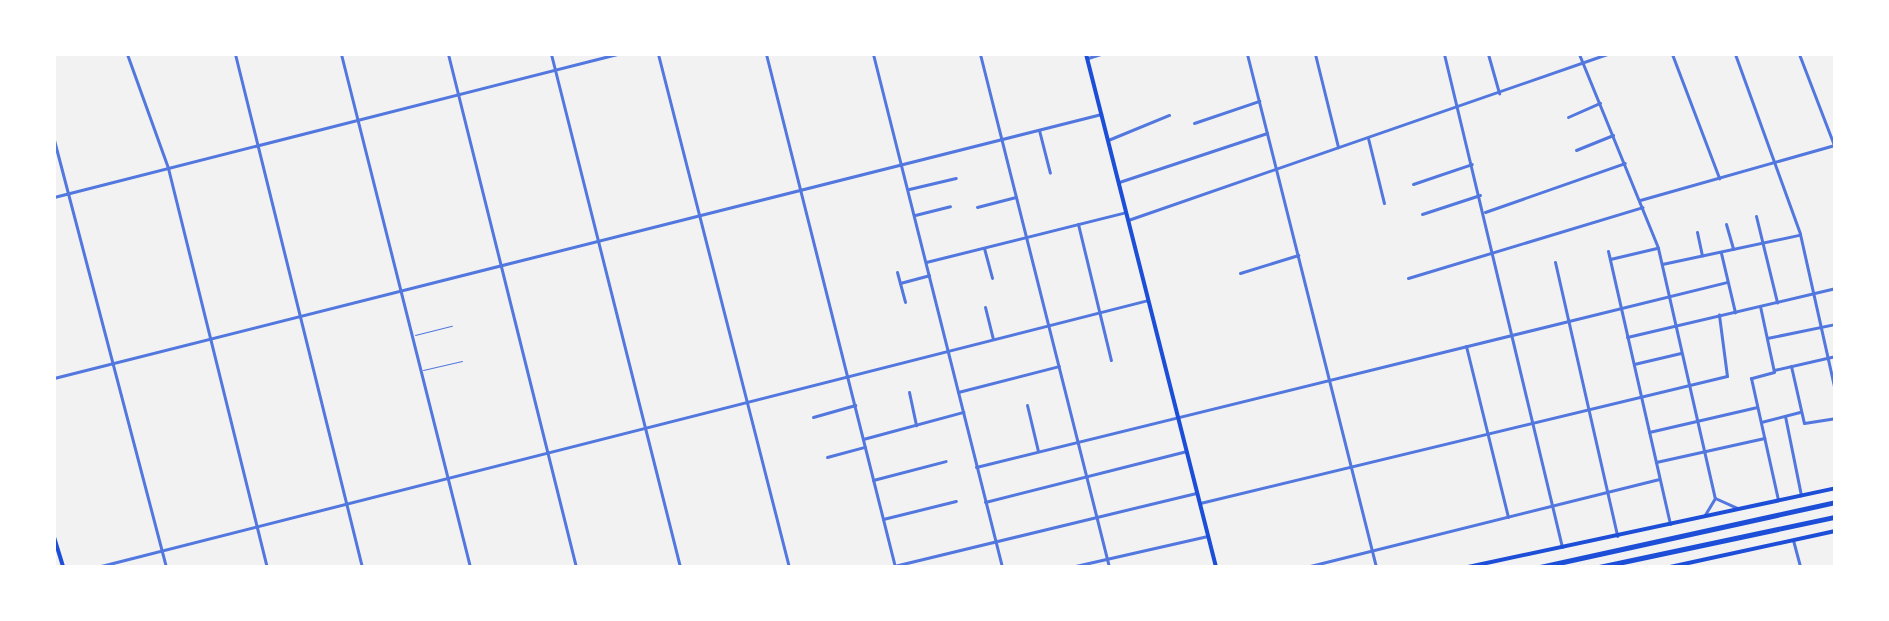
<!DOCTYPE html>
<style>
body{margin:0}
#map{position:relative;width:1889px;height:621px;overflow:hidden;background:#f2f2f2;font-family:"Public Sans",sans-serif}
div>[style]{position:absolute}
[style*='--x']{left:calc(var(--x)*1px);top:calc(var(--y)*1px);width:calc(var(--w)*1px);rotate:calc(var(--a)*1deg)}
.service>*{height:1px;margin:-0.5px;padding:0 0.5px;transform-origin:0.5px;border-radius:0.5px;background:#5277de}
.minor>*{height:3px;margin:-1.5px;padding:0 1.5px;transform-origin:1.5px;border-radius:1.5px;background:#5277de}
.tertiary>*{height:3px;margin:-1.5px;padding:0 1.5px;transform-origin:1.5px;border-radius:1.5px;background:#5277de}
.secondary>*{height:4px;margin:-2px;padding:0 2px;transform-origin:2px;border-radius:2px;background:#1d4ed8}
.primary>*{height:4px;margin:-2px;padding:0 2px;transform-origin:2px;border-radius:2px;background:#1d4ed8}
.motorway>*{height:5px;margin:-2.5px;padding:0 2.5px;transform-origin:2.5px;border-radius:2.5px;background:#1d4ed8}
span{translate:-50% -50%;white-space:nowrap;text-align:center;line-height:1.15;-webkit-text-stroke:6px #fff;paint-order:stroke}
.frame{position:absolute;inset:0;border:56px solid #fff;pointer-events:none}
</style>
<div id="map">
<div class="service">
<i style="--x:415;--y:335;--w:38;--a:-14"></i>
<i style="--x:423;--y:370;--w:40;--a:-13"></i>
</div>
<div class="minor">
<i style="--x:127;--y:54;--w:121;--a:70.2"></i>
<i style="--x:168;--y:168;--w:411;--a:76.1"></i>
<i style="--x:235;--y:54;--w:528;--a:76.1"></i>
<i style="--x:341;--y:54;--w:529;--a:75.88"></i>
<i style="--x:448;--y:54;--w:529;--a:75.99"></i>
<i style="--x:551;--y:54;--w:529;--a:75.88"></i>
<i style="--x:658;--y:54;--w:529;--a:75.68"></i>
<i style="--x:766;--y:54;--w:529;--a:75.88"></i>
<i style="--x:873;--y:54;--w:529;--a:75.88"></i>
<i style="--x:980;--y:54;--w:529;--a:75.88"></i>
<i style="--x:1247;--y:54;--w:529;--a:75.88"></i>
<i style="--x:1315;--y:54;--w:96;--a:76.1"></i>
<i style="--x:1444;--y:54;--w:507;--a:76.54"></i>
<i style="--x:1488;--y:54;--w:41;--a:74.2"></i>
<i style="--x:1579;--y:54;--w:209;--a:67.8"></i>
<i style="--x:1658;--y:248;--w:256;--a:77.2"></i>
<i style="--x:1715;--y:498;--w:21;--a:121"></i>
<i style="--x:1672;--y:54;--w:133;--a:69.2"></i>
<i style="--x:1735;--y:54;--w:191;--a:70.1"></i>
<i style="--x:1800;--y:234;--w:161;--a:77.4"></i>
<i style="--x:1799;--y:54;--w:97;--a:69"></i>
<i style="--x:1568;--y:117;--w:35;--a:-24"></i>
<i style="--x:1194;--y:123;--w:69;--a:-18.7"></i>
<i style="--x:1039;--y:130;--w:44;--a:75.7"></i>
<i style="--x:1368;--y:138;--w:67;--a:76.2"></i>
<i style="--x:54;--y:140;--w:441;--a:75.3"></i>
<i style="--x:1108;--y:140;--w:66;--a:-22.3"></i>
<i style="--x:1576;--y:150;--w:40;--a:-22"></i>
<i style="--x:1119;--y:182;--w:156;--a:-18.3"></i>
<i style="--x:1413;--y:184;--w:62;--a:-18.7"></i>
<i style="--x:909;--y:189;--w:48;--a:-13.2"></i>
<i style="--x:54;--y:197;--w:581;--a:-14.25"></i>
<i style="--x:1640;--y:200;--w:203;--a:-15.8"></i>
<i style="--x:977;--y:207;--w:40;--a:-14.4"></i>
<i style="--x:1485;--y:212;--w:148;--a:-19.3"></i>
<i style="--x:1422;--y:214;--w:61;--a:-18.1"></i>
<i style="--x:915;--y:215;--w:36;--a:-14"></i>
<i style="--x:1756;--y:216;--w:89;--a:76.3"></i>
<i style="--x:1128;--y:220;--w:507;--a:-19.11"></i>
<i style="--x:1078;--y:224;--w:140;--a:76.4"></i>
<i style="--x:1726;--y:224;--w:26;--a:74"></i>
<i style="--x:1697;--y:232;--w:24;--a:78"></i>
<i style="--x:984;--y:248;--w:31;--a:75"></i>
<i style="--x:1608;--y:251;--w:280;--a:77.2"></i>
<i style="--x:1721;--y:253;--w:61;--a:76.7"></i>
<i style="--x:1610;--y:259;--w:48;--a:-13.2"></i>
<i style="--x:926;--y:262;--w:206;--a:-14"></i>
<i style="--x:1555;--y:262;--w:281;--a:77.2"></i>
<i style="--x:1662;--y:264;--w:140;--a:-12"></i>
<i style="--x:897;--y:272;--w:31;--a:75"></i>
<i style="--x:1240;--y:273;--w:61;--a:-17.2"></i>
<i style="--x:1408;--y:278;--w:245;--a:-16.8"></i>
<i style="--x:900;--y:283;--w:30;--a:-15"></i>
<i style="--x:1760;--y:306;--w:67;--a:78"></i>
<i style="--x:1774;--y:372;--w:24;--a:165"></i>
<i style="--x:1751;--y:378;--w:125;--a:77.5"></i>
<i style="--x:985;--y:307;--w:32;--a:76"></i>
<i style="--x:1627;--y:337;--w:211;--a:-13.2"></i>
<i style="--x:1767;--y:338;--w:69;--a:-11.6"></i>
<i style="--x:1466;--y:346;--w:176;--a:76.2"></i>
<i style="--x:1634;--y:364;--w:48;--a:-13.2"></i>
<i style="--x:1791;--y:366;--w:58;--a:77.2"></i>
<i style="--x:1804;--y:423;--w:31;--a:-9"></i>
<i style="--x:1774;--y:370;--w:63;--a:-12.9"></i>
<i style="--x:909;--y:392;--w:34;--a:78"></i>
<i style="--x:958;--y:392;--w:104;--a:-14.4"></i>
<i style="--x:1027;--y:405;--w:47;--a:76.6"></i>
<i style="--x:1785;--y:416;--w:81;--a:78.6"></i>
<i style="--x:813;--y:417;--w:44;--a:-15.9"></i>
<i style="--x:1761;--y:422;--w:40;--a:-14.4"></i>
<i style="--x:1649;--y:432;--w:111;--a:-13"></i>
<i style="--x:863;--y:439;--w:104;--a:-15.1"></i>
<i style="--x:827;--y:457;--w:39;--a:-15"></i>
<i style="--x:1656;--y:462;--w:111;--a:-12.5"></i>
<i style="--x:976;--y:467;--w:773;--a:-13.84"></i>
<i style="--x:873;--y:480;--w:75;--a:-14.6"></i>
<i style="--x:1715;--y:498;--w:24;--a:24"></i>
<i style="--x:985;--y:502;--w:207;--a:-14.2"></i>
<i style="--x:1200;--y:503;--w:542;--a:-13.55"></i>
<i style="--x:1727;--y:376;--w:62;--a:-97.5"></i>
<i style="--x:883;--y:519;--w:75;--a:-13.9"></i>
<i style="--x:1793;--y:540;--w:28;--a:75"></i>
<i style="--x:97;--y:567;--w:1084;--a:-14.25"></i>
<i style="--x:890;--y:567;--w:316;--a:-13.6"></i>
<i style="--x:1071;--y:567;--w:140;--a:-12.8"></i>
<i style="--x:1306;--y:567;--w:364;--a:-14"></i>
</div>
<div class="tertiary">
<i style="--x:1088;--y:58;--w:13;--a:-18"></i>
<i style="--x:54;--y:378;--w:1080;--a:-14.15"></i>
</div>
<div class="secondary">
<i style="--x:1086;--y:54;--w:529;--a:75.78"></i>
<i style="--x:1468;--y:567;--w:375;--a:-12.1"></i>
<i style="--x:1670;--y:567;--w:169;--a:-12.3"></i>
</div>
<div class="primary">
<i style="--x:54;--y:537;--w:31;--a:73"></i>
</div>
<div class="motorway">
<i style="--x:1540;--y:567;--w:302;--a:-12.4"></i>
<i style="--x:1599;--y:567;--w:241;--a:-12"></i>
</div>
<div class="frame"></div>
</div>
